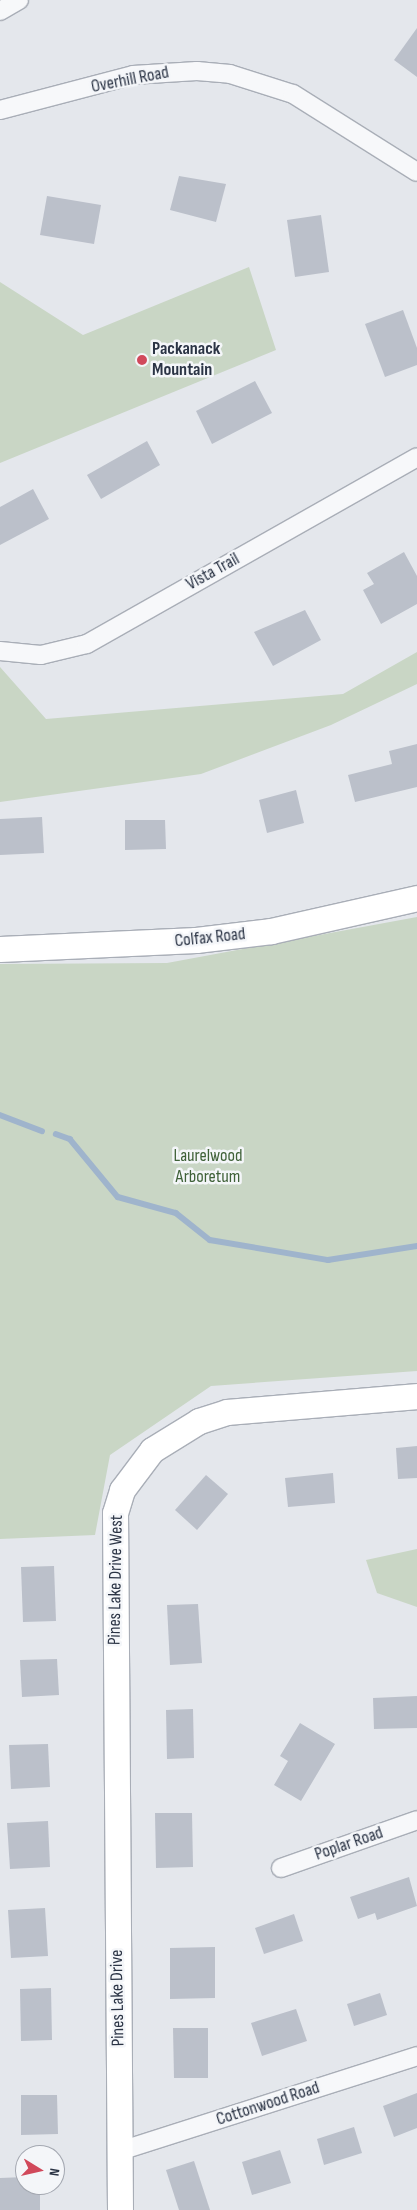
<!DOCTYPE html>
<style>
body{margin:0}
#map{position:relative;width:417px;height:2210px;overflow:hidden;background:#e4e7ec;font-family:"Sofia Sans Condensed",sans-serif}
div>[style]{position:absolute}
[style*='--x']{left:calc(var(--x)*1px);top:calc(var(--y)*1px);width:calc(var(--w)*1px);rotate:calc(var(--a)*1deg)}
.green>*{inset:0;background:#c9d6c5}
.stream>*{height:5.5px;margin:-2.75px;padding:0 2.75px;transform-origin:2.75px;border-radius:2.75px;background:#9fb4cc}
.building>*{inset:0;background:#bbc0ca}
.roads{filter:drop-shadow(1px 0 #a9aeb7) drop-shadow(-1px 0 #a9aeb7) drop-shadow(0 1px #a9aeb7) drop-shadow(0 -1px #a9aeb7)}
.street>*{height:18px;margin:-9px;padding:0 9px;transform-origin:9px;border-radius:9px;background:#f7f8fa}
.secondary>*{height:25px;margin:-12.5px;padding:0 12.5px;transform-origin:12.5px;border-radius:12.5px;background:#fff}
.dots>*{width:14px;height:14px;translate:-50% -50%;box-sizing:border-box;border:2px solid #f4f6f9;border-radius:50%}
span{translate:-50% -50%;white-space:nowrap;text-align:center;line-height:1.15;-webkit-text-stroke:5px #f4f6f9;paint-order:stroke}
.street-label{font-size:18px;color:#2b3445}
.poi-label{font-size:18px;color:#2b3445;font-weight:700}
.left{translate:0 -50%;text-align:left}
.park-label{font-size:18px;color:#3f6138}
.north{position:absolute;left:15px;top:2145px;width:50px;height:50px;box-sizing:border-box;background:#f4f6f9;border:1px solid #a4a8b1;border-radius:50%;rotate:99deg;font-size:14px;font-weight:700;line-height:20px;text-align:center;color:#2b3445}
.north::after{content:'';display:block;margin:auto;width:18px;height:22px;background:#d1495b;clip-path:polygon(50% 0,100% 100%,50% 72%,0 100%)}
</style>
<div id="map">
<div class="green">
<i style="clip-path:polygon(249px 267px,276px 350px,0 463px,0 282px,83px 335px)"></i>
<i style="clip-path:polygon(417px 652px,417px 684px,331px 725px,201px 774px,0 802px,0 667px,46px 719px,343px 694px)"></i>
<i style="clip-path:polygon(417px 917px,417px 1371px,211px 1386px,110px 1455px,95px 1535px,0 1539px,0 964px,167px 963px)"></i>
<i style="clip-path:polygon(417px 1549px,417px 1607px,377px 1593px,366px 1560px)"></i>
</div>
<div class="stream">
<i style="--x:0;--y:1115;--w:45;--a:20.9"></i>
<i style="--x:56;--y:1134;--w:15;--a:20"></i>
<i style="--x:70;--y:1139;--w:75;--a:50.4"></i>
<i style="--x:118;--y:1197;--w:60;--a:15.4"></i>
<i style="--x:176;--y:1213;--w:43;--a:38.5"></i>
<i style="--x:210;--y:1240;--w:120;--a:9.6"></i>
<i style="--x:328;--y:1260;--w:90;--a:-8.9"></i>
</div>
<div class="building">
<i style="clip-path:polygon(417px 28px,417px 77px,394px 60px)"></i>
<i style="clip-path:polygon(179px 176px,226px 184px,216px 222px,170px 210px)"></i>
<i style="clip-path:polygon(47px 196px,101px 205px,94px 244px,40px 235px)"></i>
<i style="clip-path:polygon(321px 215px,329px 272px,295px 277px,287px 220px)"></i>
<i style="clip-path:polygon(403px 310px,417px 348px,417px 365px,385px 377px,365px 324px)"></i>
<i style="clip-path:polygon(255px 381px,272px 413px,212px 444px,196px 411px)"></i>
<i style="clip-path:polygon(147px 441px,160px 465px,101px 499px,87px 475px)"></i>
<i style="clip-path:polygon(33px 489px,49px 519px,0 545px,0 507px)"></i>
<i style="clip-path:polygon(404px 552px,417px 576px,417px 604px,381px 624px,363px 590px,374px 584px,367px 573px)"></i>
<i style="clip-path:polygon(305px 610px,321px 640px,273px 666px,254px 632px)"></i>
<i style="clip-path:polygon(417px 744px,417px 787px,355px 802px,348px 775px,392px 764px,389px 751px)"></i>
<i style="clip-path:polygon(296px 790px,304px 823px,267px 833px,259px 800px)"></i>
<i style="clip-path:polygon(42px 817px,44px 853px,0 855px,0 819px)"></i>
<i style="clip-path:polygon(125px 820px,165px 820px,166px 849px,125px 850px)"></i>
<i style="clip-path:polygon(417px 1446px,417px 1478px,398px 1479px,396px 1448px)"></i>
<i style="clip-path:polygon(333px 1473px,335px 1503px,288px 1507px,285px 1478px)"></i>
<i style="clip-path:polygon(206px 1475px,228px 1494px,197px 1530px,175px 1510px)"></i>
<i style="clip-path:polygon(54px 1566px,56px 1621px,23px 1622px,21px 1567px)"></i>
<i style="clip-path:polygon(198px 1604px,202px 1663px,170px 1665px,167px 1605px)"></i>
<i style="clip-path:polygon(57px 1659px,59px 1695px,22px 1697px,20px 1660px)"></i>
<i style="clip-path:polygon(417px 1696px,417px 1728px,374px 1729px,373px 1698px)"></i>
<i style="clip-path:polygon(193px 1709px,194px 1758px,167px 1759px,166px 1710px)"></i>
<i style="clip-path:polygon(300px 1723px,335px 1744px,301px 1801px,274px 1785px,288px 1761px,280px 1756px)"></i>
<i style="clip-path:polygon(48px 1744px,50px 1787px,11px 1789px,9px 1745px)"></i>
<i style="clip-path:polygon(155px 1813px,192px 1813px,193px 1867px,156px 1868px)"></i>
<i style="clip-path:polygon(48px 1821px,50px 1867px,10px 1869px,7px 1823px)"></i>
<i style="clip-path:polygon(409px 1877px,417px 1906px,377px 1920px,375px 1913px,358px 1919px,350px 1897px)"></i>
<i style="clip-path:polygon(45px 1908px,48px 1956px,11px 1958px,8px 1910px)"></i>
<i style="clip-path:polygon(294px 1914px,303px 1941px,264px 1954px,255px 1928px)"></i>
<i style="clip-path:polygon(215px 1947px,215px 1998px,170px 1999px,170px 1948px)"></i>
<i style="clip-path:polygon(51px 1988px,52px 2040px,21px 2041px,20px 1989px)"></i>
<i style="clip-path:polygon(380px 1993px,387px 2015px,354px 2026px,347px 2004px)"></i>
<i style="clip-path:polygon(296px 2009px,307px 2041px,262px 2056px,251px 2023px)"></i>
<i style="clip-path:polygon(173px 2028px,208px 2028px,208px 2078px,174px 2078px)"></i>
<i style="clip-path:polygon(417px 2093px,417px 2128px,394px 2137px,383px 2106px)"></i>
<i style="clip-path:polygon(21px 2095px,57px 2095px,58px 2134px,21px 2135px)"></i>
<i style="clip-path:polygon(354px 2127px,362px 2153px,324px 2165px,317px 2139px)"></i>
<i style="clip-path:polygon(280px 2150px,291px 2183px,252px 2195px,242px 2162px)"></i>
<i style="clip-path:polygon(194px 2161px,210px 2210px,179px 2210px,166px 2170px)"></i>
<i style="clip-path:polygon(25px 2177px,25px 2185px,40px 2185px,40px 2210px,0 2210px,0 2178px)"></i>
</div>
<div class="roads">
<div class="street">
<i style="--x:0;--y:11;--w:22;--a:-30"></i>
<i style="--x:0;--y:110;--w:138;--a:-14.7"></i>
<i style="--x:133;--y:75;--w:64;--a:-3.6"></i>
<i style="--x:197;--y:71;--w:33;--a:5"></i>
<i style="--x:230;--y:74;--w:66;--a:17.6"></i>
<i style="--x:293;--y:94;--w:146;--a:32.2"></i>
<i style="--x:0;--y:651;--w:41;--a:5.6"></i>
<i style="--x:41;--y:655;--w:47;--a:-13.4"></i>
<i style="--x:87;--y:644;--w:379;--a:-29.5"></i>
<i style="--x:281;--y:1868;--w:144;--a:-19.4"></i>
<i style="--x:120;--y:2151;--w:312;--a:-17.7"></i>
</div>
<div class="secondary">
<i style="--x:0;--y:949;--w:196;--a:-2.6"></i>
<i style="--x:196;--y:940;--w:76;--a:-6.8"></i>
<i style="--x:271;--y:931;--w:150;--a:-12.7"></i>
<i style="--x:120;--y:2210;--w:697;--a:-90.41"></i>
<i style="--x:115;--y:1513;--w:24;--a:-73"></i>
<i style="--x:122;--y:1490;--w:50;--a:-53.1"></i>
<i style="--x:152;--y:1450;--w:55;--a:-31.7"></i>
<i style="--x:199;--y:1421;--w:29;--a:-18"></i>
<i style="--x:227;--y:1412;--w:191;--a:-4.8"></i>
</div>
</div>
<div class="dots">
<i style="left:142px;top:360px;background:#d1495b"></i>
</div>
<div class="street-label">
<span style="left:130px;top:80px;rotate:-11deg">Overhill Road</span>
<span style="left:213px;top:572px;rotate:-29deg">Vista Trail</span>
<span style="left:210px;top:938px;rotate:-6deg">Colfax Road</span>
<span style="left:116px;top:1580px;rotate:-89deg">Pines Lake Drive West</span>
<span style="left:349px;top:1844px;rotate:-19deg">Poplar Road</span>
<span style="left:118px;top:1998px;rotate:-91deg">Pines Lake Drive</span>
<span style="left:268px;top:2104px;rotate:-18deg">Cottonwood Road</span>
</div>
<div class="poi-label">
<span class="left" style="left:152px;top:360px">Packanack<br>Mountain</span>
</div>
<div class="park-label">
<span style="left:208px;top:1167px">Laurelwood<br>Arboretum</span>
</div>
<div class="north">N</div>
</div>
